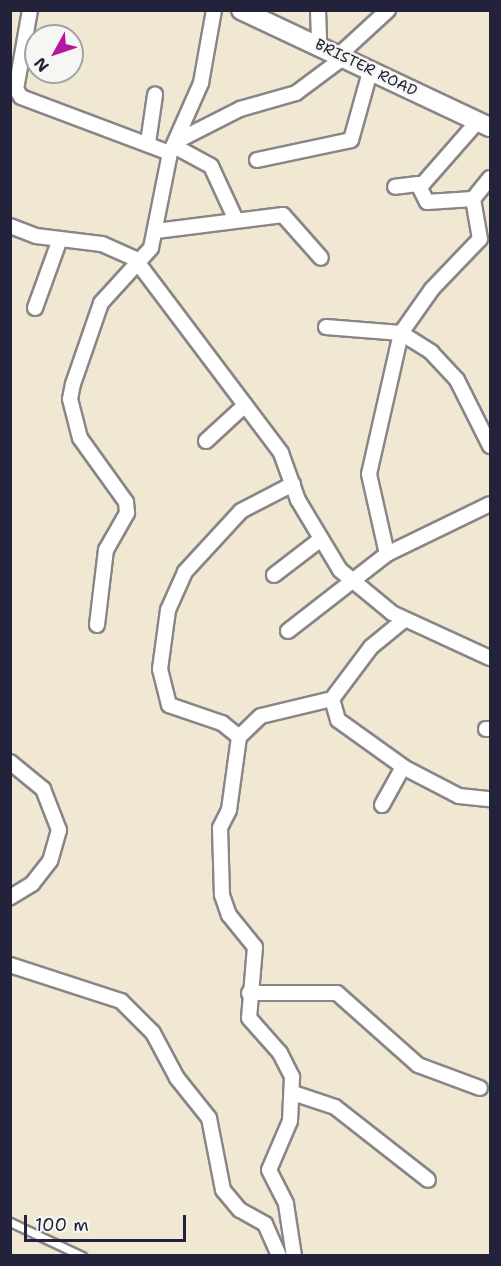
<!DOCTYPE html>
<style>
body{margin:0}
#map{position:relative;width:501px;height:1266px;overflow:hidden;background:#f1e8d3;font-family:"Shantell Sans",sans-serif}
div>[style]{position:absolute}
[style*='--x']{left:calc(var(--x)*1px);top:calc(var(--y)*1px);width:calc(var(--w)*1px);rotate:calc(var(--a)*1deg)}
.roads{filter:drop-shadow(2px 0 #8a8587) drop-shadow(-2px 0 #8a8587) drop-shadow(0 2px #8a8587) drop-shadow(0 -2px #8a8587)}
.lane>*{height:7px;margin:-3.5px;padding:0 3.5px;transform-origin:3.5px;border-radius:3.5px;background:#fff}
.street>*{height:14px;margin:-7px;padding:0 7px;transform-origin:7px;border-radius:7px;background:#fff}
.secondary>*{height:18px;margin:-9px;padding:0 9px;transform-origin:9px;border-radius:9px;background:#fff}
span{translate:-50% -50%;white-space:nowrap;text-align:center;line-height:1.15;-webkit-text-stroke:5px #f6f6f2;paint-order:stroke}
.street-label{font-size:15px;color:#22223b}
.frame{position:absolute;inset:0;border:12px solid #22223b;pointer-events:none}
.north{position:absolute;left:24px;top:24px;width:60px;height:60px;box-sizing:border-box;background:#f6f6f2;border:2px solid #a1a1a9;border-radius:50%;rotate:230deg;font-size:16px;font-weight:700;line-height:24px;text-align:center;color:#22223b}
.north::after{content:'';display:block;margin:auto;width:21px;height:27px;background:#b5179e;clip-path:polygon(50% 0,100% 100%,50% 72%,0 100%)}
.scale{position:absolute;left:24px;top:1215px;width:162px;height:27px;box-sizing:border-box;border:3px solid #22223b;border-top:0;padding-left:8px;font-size:18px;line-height:21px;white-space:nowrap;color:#22223b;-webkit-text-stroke:4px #f6f6f2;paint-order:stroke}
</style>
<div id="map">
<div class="roads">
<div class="lane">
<i style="--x:10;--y:1222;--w:80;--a:25.3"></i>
</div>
<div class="street">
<i style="--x:30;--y:10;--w:80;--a:100"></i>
<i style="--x:16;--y:89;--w:9;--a:58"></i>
<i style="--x:21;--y:97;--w:159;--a:20.6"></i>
<i style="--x:318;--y:10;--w:35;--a:88"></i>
<i style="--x:338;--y:56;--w:68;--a:-42.6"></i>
<i style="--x:177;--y:141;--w:71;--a:-26.9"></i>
<i style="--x:240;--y:109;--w:58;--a:-15.9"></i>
<i style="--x:296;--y:93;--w:59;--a:-36.7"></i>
<i style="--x:148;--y:143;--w:49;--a:-81.7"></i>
<i style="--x:174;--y:146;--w:42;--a:28.4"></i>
<i style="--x:211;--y:166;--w:60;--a:65.2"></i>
<i style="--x:257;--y:160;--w:96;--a:-12"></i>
<i style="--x:351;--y:140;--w:71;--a:-74.4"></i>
<i style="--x:421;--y:186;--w:86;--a:-48.8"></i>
<i style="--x:473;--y:199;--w:27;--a:-51"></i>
<i style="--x:10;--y:226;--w:28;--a:21"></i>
<i style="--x:36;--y:236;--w:66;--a:6.9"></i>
<i style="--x:102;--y:244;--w:36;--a:24"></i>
<i style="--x:135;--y:259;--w:243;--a:53"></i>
<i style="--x:281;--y:453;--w:50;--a:70.1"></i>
<i style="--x:298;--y:500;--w:82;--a:59"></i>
<i style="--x:340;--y:570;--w:67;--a:39.6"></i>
<i style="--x:392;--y:613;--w:108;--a:24.7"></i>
<i style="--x:156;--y:231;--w:128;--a:-7.2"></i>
<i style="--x:283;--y:215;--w:57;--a:48.5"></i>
<i style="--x:35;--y:308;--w:73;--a:-70.1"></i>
<i style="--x:326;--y:327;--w:75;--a:4.6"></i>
<i style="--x:401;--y:333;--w:36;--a:32"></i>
<i style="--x:431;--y:352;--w:38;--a:47"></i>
<i style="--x:457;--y:380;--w:74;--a:63.4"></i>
<i style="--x:206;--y:441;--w:53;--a:-42.7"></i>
<i style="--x:293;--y:484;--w:59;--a:152.6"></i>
<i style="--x:241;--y:511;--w:83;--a:132.6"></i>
<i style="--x:185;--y:572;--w:42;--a:114.1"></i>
<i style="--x:168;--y:610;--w:60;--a:97.7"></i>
<i style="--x:160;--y:669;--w:37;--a:76"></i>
<i style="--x:169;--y:705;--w:56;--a:18.8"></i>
<i style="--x:222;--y:723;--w:22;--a:39"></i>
<i style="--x:239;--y:737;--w:74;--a:97.8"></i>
<i style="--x:229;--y:810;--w:20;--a:117"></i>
<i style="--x:220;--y:828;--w:67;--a:88.3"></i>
<i style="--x:222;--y:895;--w:21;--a:71"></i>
<i style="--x:229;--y:915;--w:41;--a:50.9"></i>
<i style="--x:255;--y:947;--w:71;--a:94.8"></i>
<i style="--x:249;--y:1018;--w:47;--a:48.5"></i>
<i style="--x:280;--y:1053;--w:27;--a:63"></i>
<i style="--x:292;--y:1077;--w:44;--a:92.6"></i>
<i style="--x:290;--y:1121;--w:53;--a:113.2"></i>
<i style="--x:269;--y:1170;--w:38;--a:63"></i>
<i style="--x:286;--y:1204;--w:53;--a:81.3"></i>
<i style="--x:387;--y:554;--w:82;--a:-102.7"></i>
<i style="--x:369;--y:474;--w:145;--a:-77.2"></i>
<i style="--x:401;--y:333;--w:54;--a:-54.8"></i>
<i style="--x:432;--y:289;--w:69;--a:-46.2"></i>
<i style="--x:480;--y:239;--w:41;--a:-99.9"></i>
<i style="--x:473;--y:199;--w:46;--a:176.3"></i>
<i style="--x:427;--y:202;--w:20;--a:-117"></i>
<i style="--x:418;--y:184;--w:23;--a:173"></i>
<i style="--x:274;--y:575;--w:59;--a:-37.5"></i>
<i style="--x:97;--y:625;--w:76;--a:-83.2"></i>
<i style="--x:106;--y:550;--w:43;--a:-60.4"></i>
<i style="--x:127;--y:513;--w:11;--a:-95"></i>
<i style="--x:126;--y:502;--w:79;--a:-125.7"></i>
<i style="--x:80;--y:438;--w:40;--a:-104.4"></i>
<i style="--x:70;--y:399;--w:15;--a:-79"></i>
<i style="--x:73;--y:384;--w:86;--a:-70.9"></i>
<i style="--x:101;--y:303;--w:74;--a:-47.7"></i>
<i style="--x:151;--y:248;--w:97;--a:-78.7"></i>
<i style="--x:170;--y:153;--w:77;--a:-66.1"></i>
<i style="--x:201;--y:83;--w:74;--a:-79.9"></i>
<i style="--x:288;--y:631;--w:125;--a:-37.9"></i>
<i style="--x:387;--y:554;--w:114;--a:-25.9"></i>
<i style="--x:332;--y:699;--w:22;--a:74"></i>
<i style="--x:338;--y:720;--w:82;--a:35.6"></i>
<i style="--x:486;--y:729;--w:4;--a:0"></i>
<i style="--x:239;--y:737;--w:30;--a:-44"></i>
<i style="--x:261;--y:716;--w:73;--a:-13.5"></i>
<i style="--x:332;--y:699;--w:65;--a:-53.1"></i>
<i style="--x:371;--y:647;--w:43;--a:-39.3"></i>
<i style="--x:10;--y:762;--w:43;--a:39.3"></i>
<i style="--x:43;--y:789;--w:44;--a:68.7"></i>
<i style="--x:59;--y:830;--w:32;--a:106"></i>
<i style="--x:50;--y:861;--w:29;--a:128"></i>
<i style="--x:32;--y:884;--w:26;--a:149"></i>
<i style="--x:382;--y:805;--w:43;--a:-61.1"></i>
<i style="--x:403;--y:767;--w:63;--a:27.4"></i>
<i style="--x:459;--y:796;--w:31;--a:6"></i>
<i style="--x:10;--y:965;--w:117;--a:18"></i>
<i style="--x:121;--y:1001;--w:45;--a:45"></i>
<i style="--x:153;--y:1033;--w:51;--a:61.9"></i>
<i style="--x:177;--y:1078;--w:51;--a:51.3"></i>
<i style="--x:209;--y:1118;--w:73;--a:79"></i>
<i style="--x:223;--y:1190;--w:26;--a:50"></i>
<i style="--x:240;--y:1210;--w:29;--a:29"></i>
<i style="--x:265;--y:1224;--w:35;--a:66"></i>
<i style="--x:249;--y:993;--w:88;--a:0"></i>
<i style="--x:337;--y:993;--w:108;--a:41.6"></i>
<i style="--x:418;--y:1065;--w:66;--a:20.4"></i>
<i style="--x:293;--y:1093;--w:44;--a:18.4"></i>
<i style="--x:335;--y:1107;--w:118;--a:38.1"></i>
</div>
<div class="secondary">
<i style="--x:241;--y:10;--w:275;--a:25.2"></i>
</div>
</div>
<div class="street-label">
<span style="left:366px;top:68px;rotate:26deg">BRISTER ROAD</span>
</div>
<div class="frame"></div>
<div class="north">N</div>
<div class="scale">100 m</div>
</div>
